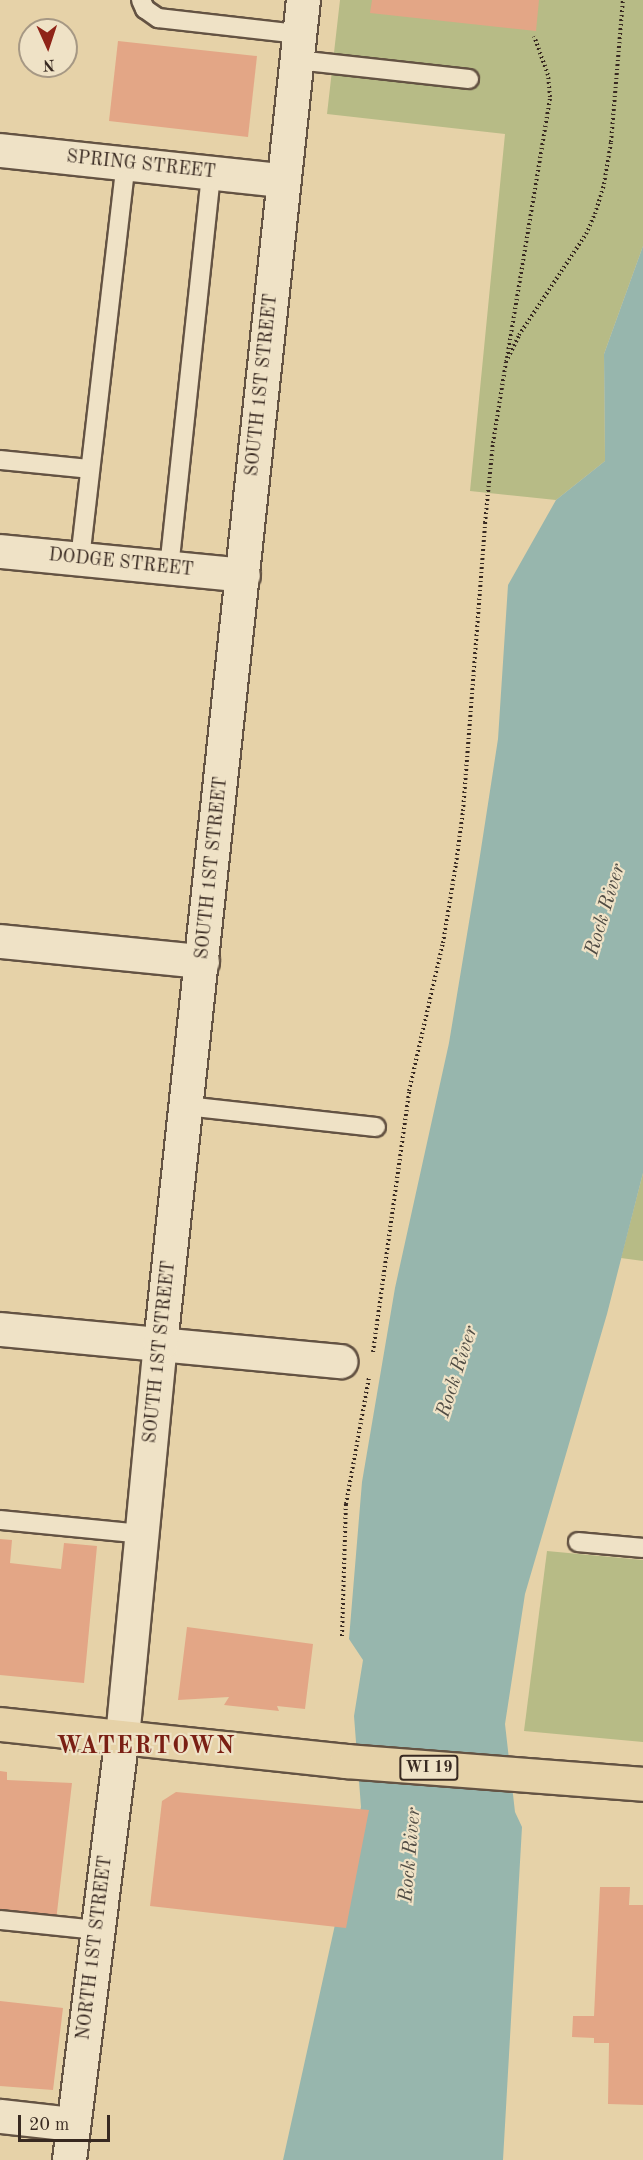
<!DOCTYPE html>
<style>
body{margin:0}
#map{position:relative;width:643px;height:2160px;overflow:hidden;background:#e6d2a8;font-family:"Old Standard TT",serif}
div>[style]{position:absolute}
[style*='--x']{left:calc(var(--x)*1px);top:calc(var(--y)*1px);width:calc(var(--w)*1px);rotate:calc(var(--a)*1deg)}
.green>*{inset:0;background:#b7bb86}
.water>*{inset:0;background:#97b6ad}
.building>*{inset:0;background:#e3a686}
.path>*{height:4px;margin-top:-2px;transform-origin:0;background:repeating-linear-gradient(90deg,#382921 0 1.5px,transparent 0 4.5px)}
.roads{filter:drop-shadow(2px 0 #645343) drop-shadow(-2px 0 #645343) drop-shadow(0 2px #645343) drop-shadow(0 -2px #645343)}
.service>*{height:18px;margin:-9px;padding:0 9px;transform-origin:9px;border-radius:9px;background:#efe2c6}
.minor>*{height:33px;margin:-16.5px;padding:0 16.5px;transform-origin:16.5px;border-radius:16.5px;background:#efe2c6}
.primary>*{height:33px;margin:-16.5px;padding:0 16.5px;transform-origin:16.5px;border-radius:16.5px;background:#e6d2a8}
span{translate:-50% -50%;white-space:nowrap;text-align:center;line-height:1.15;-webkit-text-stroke:4.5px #efe2c6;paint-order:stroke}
.shield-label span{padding:2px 4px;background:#efe2c6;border:2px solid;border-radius:4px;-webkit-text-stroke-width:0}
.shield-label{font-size:16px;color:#382921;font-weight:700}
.street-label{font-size:18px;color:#382921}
.water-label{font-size:20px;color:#504c44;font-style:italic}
.district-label{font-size:24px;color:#7a1f14;font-weight:700;letter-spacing:1.5px}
.north{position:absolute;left:18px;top:18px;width:60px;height:60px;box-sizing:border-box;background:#efe2c6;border:2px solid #a69884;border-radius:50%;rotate:177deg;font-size:16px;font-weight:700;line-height:24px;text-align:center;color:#382921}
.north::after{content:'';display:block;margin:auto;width:21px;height:27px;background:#8f2418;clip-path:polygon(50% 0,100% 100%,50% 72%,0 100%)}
.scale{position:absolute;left:18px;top:2115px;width:92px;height:27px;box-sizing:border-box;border:3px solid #382921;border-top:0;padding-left:8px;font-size:18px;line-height:21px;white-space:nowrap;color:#382921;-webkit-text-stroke:4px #efe2c6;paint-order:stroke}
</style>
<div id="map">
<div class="green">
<i style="clip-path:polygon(340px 0,643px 0,643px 246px,604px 354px,605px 461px,556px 500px,470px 491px,505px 134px,327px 114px)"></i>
<i style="clip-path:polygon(643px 1173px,643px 1261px,621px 1258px)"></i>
<i style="clip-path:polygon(547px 1551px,643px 1560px,643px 1742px,524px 1731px)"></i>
</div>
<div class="water">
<i style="clip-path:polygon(643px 246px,643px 1173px,607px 1314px,525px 1594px,505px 1724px,515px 1812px,522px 1827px,503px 2160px,283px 2160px,361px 1807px,354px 1716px,363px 1660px,349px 1639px,362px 1482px,395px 1288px,449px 1043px,479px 862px,498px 739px,508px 585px,556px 500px,605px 461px,604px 354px)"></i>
</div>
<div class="building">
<i style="clip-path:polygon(372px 0,539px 0,536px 31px,370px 13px)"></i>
<i style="clip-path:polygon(118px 41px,257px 56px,248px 137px,109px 121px)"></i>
<i style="clip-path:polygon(0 1539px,12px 1540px,10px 1563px,61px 1569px,64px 1543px,97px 1546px,84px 1683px,0 1675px)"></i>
<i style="clip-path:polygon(187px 1627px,313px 1644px,305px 1709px,277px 1706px,279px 1711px,224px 1705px,229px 1697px,178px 1700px)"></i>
<i style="clip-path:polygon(0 1771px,7px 1772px,7px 1780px,72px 1783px,56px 1921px,0 1914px)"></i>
<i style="clip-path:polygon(176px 1792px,369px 1810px,346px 1928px,150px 1906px,162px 1801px)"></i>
<i style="clip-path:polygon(600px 1887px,630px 1887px,629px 1905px,643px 1905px,643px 2105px,608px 2104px,609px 2043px,594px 2043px,594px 2038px,572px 2037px,573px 2016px,594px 2016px)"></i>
<i style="clip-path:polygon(0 2001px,63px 2008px,53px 2090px,0 2086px)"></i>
</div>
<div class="path">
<i style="--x:507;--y:358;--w:265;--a:-80.6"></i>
<i style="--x:550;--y:97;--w:22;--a:-95"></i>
<i style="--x:548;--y:75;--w:41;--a:-109.7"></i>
<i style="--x:373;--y:1352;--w:263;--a:-82.1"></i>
<i style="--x:409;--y:1091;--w:152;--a:-77.1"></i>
<i style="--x:443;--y:943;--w:80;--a:-80.7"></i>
<i style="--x:456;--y:864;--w:53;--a:-82.5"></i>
<i style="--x:463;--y:811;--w:289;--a:-85.6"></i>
<i style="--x:485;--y:523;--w:80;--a:-84.3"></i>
<i style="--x:493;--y:443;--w:82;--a:-80.9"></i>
<i style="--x:506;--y:362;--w:30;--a:-64"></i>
<i style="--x:519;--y:335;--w:121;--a:-56.4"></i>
<i style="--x:586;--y:234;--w:22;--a:-66"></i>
<i style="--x:595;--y:214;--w:31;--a:-73"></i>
<i style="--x:604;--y:184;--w:43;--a:-80.5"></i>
<i style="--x:611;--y:142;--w:143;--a:-85.2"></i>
<i style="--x:342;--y:1636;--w:132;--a:-88.3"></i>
<i style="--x:346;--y:1504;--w:129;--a:-79.7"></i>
</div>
<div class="roads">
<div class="service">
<i style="--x:141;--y:0;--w:10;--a:66"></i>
<i style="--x:145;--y:9;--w:16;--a:35"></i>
<i style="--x:158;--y:18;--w:142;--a:6.5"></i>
<i style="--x:297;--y:60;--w:173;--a:6.3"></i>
<i style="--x:0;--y:460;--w:90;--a:5.7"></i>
<i style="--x:80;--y:559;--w:398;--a:-83.4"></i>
<i style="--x:169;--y:568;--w:398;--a:-83.9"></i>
<i style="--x:186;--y:1106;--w:191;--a:6.3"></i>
<i style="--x:0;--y:1520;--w:143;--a:5.6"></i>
<i style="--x:578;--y:1542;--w:65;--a:5.3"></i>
<i style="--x:0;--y:1920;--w:98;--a:5.9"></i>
</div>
<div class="minor">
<i style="--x:0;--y:150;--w:285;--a:6.1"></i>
<i style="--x:0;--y:551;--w:244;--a:5.6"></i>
<i style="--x:0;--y:941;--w:203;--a:5.7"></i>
<i style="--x:0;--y:1329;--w:342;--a:5.4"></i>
<i style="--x:0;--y:2116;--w:73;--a:6.3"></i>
<i style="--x:69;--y:2160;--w:426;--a:-82.9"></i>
<i style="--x:122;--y:1737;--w:395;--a:-84.5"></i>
<i style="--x:160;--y:1344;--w:1352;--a:-83.93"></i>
</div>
<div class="primary">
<i style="--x:0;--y:1724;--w:348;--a:6.1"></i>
<i style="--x:346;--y:1761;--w:298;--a:4.4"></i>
</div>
</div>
<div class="shield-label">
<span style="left:429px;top:1768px">WI 19</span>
</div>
<div class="street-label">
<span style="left:141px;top:165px;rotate:6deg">SPRING STREET</span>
<span style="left:262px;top:385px;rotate:-84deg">SOUTH 1ST STREET</span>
<span style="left:121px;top:563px;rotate:6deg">DODGE STREET</span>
<span style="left:212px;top:868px;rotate:-84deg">SOUTH 1ST STREET</span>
<span style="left:160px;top:1352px;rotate:-84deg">SOUTH 1ST STREET</span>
<span style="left:95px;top:1948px;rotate:-83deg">NORTH 1ST STREET</span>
</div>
<div class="water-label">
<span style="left:606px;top:910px;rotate:-73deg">Rock River</span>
<span style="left:458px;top:1372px;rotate:-72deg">Rock River</span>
<span style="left:411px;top:1855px;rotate:-85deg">Rock River</span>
</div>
<div class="district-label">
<span style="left:146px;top:1748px">WATERTOWN</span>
</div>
<div class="north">N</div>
<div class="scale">20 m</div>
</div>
